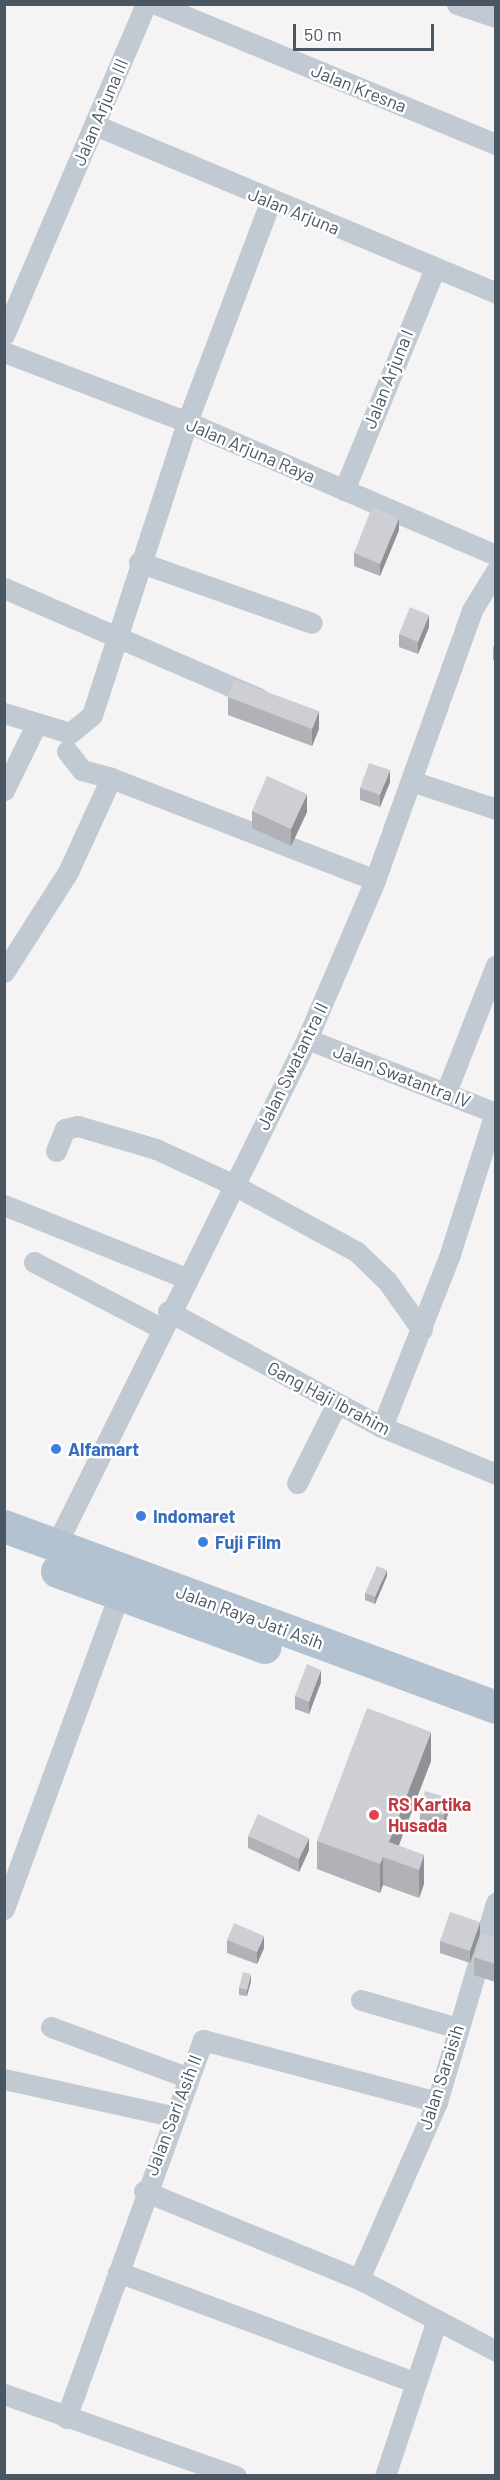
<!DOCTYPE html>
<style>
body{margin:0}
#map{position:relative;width:500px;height:2480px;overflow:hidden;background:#f5f3f3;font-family:Barlow,sans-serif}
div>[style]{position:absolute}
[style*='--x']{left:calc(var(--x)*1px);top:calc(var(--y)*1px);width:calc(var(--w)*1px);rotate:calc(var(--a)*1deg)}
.minor>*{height:21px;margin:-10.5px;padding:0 10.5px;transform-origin:10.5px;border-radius:10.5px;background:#c1cad2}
.primary>*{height:33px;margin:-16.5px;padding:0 16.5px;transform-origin:16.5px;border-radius:16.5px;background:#b3c2d1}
.wall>*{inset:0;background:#b0b2b7}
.shaded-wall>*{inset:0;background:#909195}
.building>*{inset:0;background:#cdcfd5}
.dots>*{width:16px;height:16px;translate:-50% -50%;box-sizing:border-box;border:3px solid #fff;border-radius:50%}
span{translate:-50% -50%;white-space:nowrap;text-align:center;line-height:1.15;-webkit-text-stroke:5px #fff;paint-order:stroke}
.street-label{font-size:18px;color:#4a5661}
.shop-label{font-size:18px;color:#366cbe;font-weight:700}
.left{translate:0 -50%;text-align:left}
.health-label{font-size:18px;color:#be3a42;font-weight:700}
.frame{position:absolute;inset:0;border:6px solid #4a5661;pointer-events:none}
.scale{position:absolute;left:293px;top:24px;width:141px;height:27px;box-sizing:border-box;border:3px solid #4a5661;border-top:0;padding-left:8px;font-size:18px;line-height:21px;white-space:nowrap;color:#4a5661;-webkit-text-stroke:4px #fff;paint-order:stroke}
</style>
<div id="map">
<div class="minor">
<i style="--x:156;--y:4;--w:368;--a:22.4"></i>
<i style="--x:457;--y:4;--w:41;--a:18.4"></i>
<i style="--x:95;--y:125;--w:435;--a:22.7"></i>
<i style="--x:4;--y:335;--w:360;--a:-66.8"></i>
<i style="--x:4;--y:352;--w:196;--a:20.9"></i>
<i style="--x:187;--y:422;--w:336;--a:23.3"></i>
<i style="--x:344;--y:490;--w:240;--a:-67.7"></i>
<i style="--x:139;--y:562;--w:183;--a:19.4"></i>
<i style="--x:4;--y:588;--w:277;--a:23.4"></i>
<i style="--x:4;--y:713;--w:69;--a:16.9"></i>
<i style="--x:70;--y:733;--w:28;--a:-39"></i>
<i style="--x:92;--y:715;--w:308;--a:-72"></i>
<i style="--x:187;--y:422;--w:235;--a:-69.3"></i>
<i style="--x:67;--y:751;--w:24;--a:52"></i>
<i style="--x:82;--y:770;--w:30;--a:15"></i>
<i style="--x:411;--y:781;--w:89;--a:18.2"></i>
<i style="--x:4;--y:790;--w:72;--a:-63.8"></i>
<i style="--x:4;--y:972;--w:119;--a:-57.4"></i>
<i style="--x:68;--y:872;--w:103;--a:-65.4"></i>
<i style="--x:111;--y:778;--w:283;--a:21.1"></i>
<i style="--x:307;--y:1039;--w:203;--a:21.4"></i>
<i style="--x:446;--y:1092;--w:136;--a:-68.5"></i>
<i style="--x:56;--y:1151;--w:24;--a:-68"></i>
<i style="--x:65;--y:1129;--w:13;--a:-13"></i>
<i style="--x:78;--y:1126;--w:81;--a:16.4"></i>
<i style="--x:156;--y:1149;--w:84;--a:24.7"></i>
<i style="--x:232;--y:1184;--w:142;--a:28.5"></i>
<i style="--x:357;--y:1252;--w:42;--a:44"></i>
<i style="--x:387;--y:1281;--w:60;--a:54.5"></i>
<i style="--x:4;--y:1205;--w:196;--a:21.9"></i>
<i style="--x:34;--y:1262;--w:143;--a:27.5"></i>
<i style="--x:168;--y:1311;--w:243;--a:28.5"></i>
<i style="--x:382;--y:1427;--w:123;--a:22.4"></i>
<i style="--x:382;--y:1427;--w:183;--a:-68.5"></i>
<i style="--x:449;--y:1257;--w:151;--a:-72.3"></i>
<i style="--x:297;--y:1483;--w:89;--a:-63.4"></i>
<i style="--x:55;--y:1547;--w:567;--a:-63.62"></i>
<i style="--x:307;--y:1039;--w:173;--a:-66.8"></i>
<i style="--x:375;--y:880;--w:287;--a:-70.2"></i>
<i style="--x:472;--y:610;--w:46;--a:-58.4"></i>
<i style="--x:4;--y:1909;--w:334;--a:-69.9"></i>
<i style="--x:361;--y:2000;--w:101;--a:16.1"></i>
<i style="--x:51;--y:2027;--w:144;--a:20.3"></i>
<i style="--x:4;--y:2079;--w:172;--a:12.4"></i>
<i style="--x:144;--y:2191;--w:232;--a:22.3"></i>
<i style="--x:359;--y:2279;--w:155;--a:27.7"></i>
<i style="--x:118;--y:2272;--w:318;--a:20.4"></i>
<i style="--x:359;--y:2279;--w:193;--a:-66.2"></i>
<i style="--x:437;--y:2102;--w:208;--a:-73.5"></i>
<i style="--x:4;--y:2394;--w:246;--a:19.5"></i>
<i style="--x:66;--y:2418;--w:402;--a:-70.1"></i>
<i style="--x:203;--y:2040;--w:242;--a:14.8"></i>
<i style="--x:385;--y:2476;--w:164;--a:-71.6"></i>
</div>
<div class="primary">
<i style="--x:4;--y:1526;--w:524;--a:20.2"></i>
<i style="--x:57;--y:1571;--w:221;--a:20.1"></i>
</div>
<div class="wall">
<i style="clip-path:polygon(399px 530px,380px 576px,354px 566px,354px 553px)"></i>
<i style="clip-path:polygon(429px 627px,418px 654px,399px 647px,399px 634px)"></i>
<i style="clip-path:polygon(495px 643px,495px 661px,493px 660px,493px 648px)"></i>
<i style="clip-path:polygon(228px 697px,319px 729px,312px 746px,228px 715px)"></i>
<i style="clip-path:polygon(390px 782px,380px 807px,360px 800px,360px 788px)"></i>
<i style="clip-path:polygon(252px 811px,307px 812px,291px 846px,252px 828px)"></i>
<i style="clip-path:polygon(387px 1576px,375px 1604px,365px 1600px,365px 1593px)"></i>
<i style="clip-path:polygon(321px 1682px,309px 1714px,295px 1709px,295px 1696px)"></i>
<i style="clip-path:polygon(431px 1761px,398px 1846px,424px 1855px,424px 1884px,419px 1898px,383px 1885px,380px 1893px,317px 1869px,317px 1841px)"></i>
<i style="clip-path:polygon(420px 1808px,449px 1810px,444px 1828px,420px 1820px)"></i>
<i style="clip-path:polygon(248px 1836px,309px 1850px,299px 1872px,248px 1848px)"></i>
<i style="clip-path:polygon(480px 1934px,470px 1963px,440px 1953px,440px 1941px)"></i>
<i style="clip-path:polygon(495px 1937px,495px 1982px,474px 1975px,474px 1957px)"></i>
<i style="clip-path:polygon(227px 1940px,264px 1948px,257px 1964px,227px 1953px)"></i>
<i style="clip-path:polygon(251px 1981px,247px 1996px,239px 1995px,239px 1988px)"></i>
</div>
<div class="shaded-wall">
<i style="clip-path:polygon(399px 518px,399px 530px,380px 576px,380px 564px)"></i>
<i style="clip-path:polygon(429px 615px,429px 627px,418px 654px,418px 642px)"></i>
<i style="clip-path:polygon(319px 711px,319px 729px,312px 746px,312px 729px)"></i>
<i style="clip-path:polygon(390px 770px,390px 782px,380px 807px,380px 795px)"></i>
<i style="clip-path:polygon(307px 794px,307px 812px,291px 846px,291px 829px)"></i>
<i style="clip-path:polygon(387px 1570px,387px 1576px,375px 1604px,375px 1597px)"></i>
<i style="clip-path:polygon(321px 1670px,321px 1682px,309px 1714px,309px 1702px)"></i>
<i style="clip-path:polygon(431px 1732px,431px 1761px,393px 1861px,389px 1842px)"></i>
<i style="clip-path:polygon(449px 1798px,449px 1810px,444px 1828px,444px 1815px)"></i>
<i style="clip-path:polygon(309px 1838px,309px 1850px,299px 1872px,299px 1859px)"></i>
<i style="clip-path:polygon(424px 1855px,424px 1884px,419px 1898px,419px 1870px)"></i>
<i style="clip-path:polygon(383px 1857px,383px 1885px,380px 1893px,380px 1864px)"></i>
<i style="clip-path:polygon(480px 1922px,480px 1934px,470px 1963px,470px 1951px)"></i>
<i style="clip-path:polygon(264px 1936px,264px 1948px,257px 1964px,257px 1952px)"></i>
<i style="clip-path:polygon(251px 1974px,251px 1981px,247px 1996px,247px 1990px)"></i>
</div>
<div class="building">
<i style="clip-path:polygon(372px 507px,399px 518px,380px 564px,354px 553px)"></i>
<i style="clip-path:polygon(410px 607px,429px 615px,418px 642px,399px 634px)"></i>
<i style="clip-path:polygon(234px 680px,319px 711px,312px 729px,228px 697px)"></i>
<i style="clip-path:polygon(369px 763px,390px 770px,380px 795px,360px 788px)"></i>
<i style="clip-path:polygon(267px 776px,307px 794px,291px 829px,252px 811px)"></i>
<i style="clip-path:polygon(377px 1566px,387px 1570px,375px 1597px,365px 1593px)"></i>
<i style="clip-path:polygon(307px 1664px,321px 1670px,309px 1702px,295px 1696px)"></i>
<i style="clip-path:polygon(367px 1708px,431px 1732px,389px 1842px,424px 1855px,419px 1870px,383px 1857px,380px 1864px,317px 1841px)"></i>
<i style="clip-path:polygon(425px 1791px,449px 1798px,444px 1815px,420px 1808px)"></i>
<i style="clip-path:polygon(258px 1814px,309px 1838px,299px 1859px,248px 1836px)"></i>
<i style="clip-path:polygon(450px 1912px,480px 1922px,470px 1951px,440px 1941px)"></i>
<i style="clip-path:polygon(234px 1923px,264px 1936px,257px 1952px,227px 1940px)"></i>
<i style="clip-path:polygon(483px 1933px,495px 1937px,495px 1964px,474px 1957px)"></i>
<i style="clip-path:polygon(243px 1972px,251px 1974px,247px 1990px,239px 1988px)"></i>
</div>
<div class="dots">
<i style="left:56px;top:1449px;background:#3f7fe0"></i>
<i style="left:141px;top:1516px;background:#3f7fe0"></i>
<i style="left:203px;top:1542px;background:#3f7fe0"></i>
<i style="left:374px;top:1815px;background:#e0444e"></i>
</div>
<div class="street-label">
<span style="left:359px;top:88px;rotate:22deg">Jalan Kresna</span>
<span style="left:100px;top:112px;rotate:-67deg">Jalan Arjuna III</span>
<span style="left:294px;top:211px;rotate:22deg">Jalan Arjuna</span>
<span style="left:388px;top:379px;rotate:-68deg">Jalan Arjuna I</span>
<span style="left:251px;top:450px;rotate:23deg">Jalan Arjuna Raya</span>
<span style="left:292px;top:1066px;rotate:-64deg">Jalan Swatantra II</span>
<span style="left:402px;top:1076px;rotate:21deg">Jalan Swatantra IV</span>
<span style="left:329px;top:1398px;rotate:28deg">Gang Haji Ibrahim</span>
<span style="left:250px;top:1617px;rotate:20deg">Jalan Raya Jati Asih</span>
<span style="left:441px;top:2077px;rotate:-72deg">Jalan Saraisih</span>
<span style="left:173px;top:2115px;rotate:-69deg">Jalan Sari Asih II</span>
</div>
<div class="shop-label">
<span class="left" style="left:68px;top:1449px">Alfamart</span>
<span class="left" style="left:153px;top:1516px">Indomaret</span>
<span class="left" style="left:215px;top:1542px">Fuji Film</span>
</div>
<div class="health-label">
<span class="left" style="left:388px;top:1815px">RS Kartika<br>Husada</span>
</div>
<div class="frame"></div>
<div class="scale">50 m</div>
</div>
